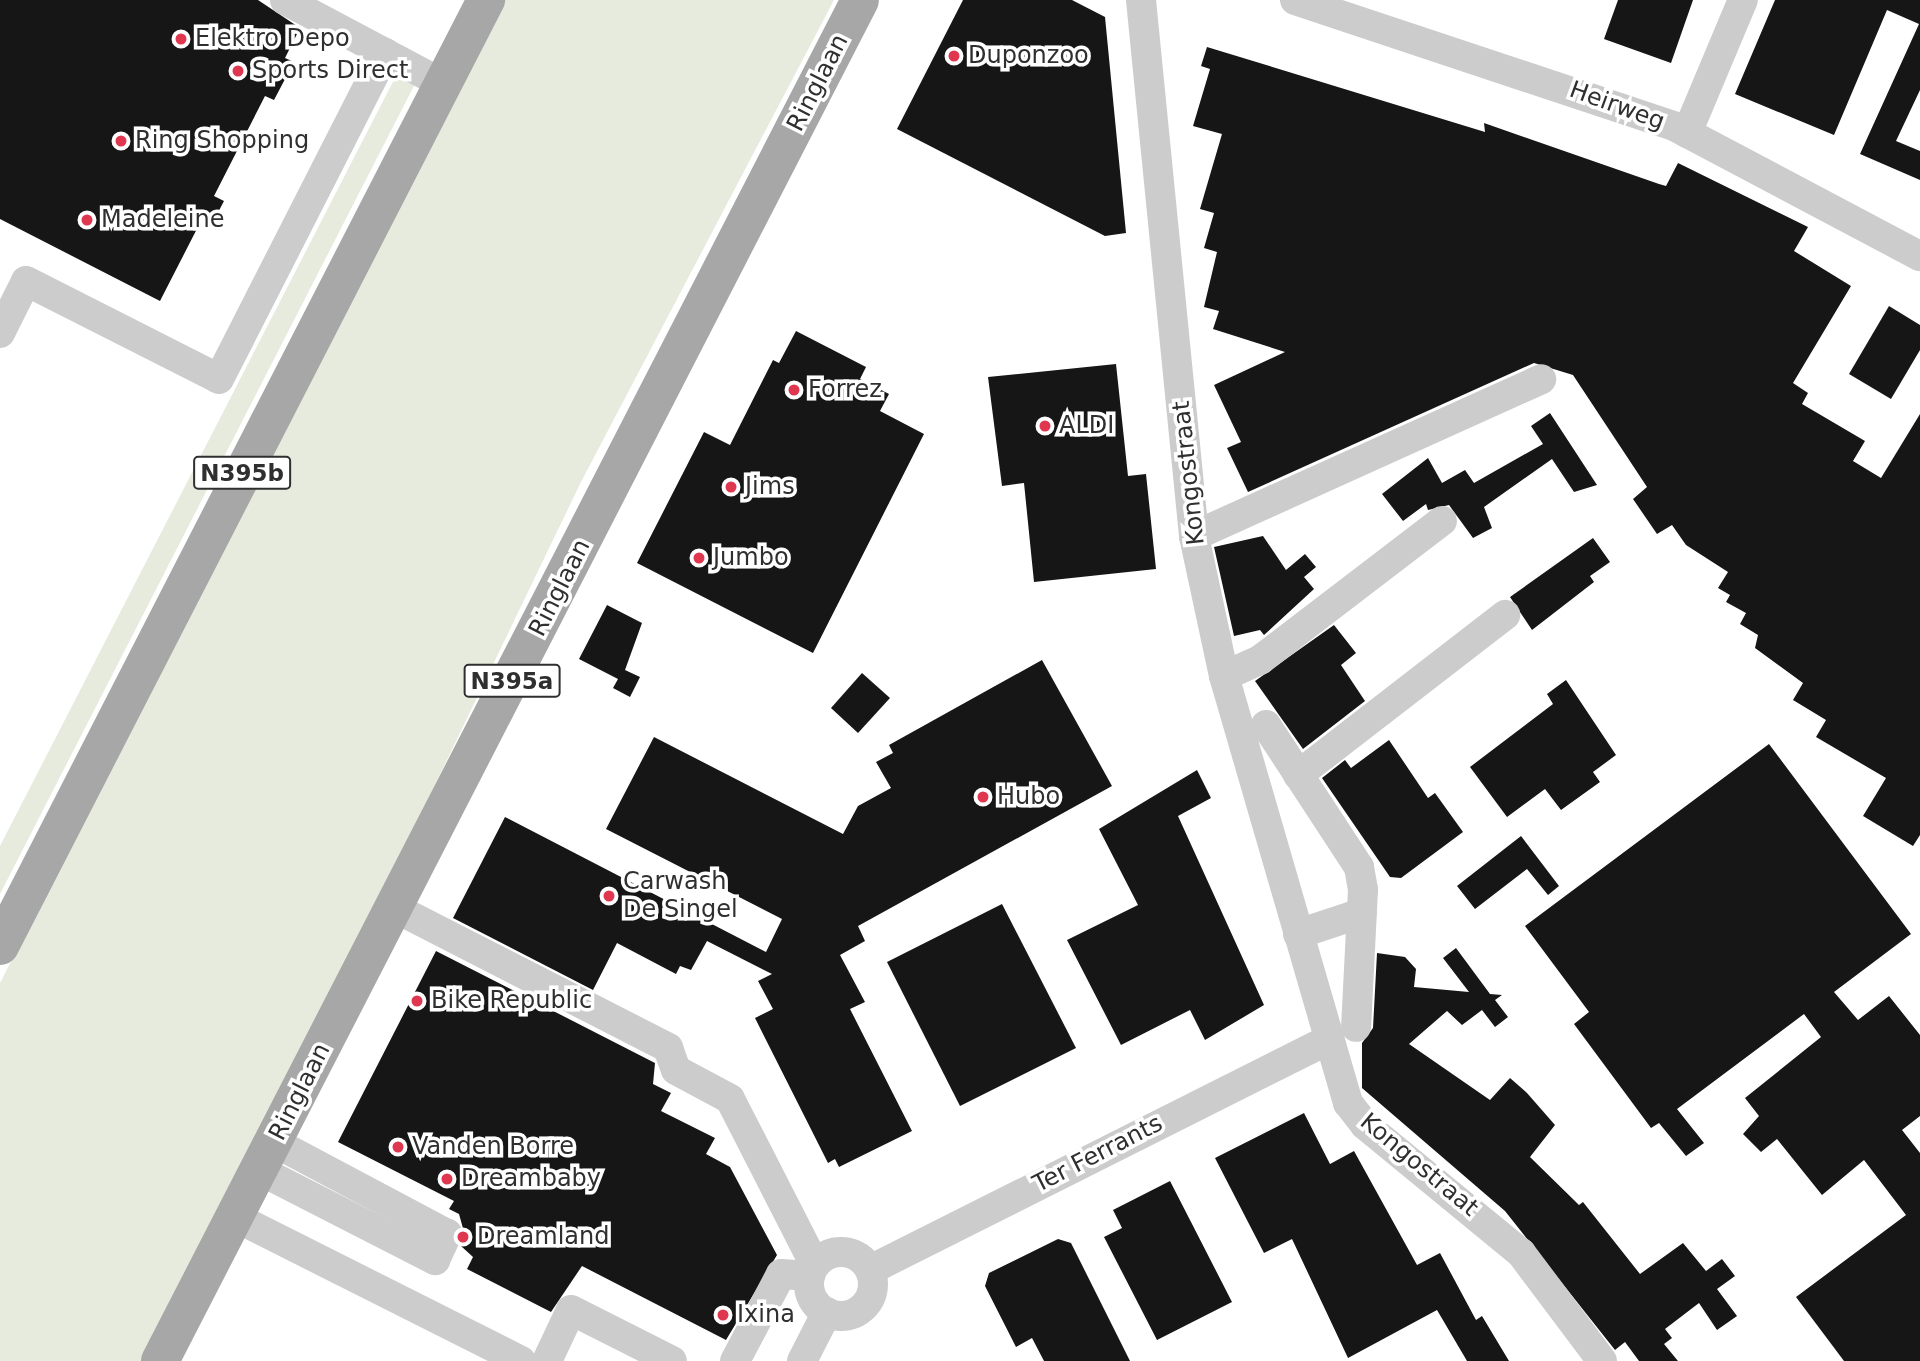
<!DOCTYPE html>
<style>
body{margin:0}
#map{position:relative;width:1920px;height:1361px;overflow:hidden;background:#fff;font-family:"DejaVu Sans",sans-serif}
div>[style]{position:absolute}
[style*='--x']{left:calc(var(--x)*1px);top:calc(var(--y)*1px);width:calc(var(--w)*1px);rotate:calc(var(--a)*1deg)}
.green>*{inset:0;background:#e6ebdd}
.building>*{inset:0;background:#161616}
.minor>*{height:30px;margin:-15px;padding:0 15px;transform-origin:15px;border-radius:15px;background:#ccc}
.minor>.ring{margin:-15px;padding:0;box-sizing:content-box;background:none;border:30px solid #ccc;border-radius:50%}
.major>*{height:38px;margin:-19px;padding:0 19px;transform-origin:19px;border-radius:19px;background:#a7a7a7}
.dots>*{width:19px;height:19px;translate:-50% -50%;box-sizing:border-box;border:4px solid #fff;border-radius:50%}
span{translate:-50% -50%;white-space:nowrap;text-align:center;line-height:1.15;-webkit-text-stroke:7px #fff;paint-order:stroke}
.shield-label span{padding:2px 5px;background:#fff;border:2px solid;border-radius:5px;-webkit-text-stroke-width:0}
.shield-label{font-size:23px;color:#2f2f2f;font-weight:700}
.poi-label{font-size:24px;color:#2f2f2f}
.left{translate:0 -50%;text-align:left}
.street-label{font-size:24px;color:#2f2f2f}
</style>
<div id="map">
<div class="green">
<i style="clip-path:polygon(505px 0,834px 0,581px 482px,346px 969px,141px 1361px,0 1361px,0 983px)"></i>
<i style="clip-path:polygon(398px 72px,417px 80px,0 894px,0 846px)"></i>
</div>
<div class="building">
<i style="clip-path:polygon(0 0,258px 0,300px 28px,285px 58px,294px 62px,274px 100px,265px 96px,214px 196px,224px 201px,212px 224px,202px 219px,160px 301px,0 219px)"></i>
<i style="clip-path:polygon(963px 0,1072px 0,1105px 17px,1126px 233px,1105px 236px,897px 129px)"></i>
<i style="clip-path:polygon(1618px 0,1693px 0,1671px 63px,1604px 39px)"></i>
<i style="clip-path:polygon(1775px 0,1920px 0,1920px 90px,1896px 141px,1920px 151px,1920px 180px,1860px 154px,1919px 24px,1887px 10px,1834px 135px,1735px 94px)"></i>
<i style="clip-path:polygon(1207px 47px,1485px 132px,1484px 123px,1659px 184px,1666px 186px,1678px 163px,1808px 227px,1794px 251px,1851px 286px,1793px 383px,1808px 393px,1802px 404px,1865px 441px,1853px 461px,1881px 478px,1920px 414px,1920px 835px,1913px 846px,1863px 816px,1886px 778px,1816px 737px,1826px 720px,1793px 700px,1803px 683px,1755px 648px,1758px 635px,1740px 624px,1746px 613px,1726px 602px,1730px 595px,1718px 588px,1728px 572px,1686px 545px,1672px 525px,1657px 534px,1633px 499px,1647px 487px,1573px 375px,1534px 363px,1248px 492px,1227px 448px,1241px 442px,1214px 385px,1285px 352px,1213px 329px,1219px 311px,1204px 307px,1217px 252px,1204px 248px,1214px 213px,1200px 209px,1222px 134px,1193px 126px,1210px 69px,1201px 66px)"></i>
<i style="clip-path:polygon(1889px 306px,1920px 325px,1920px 350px,1891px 399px,1849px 374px)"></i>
<i style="clip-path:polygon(796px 331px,866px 367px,860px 379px,889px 394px,880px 411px,924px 434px,813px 653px,637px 563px,704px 432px,730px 445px,773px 360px,779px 363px)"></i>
<i style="clip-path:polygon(1116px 364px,1128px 476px,1146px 474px,1156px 569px,1034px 582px,1024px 483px,1002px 486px,988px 377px)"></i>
<i style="clip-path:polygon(1550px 413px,1597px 485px,1574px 492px,1552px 459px,1484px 507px,1492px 528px,1473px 538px,1449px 505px,1428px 510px,1426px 504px,1403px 521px,1382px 494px,1428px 458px,1442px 483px,1465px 470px,1474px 483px,1543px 444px,1531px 426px)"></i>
<i style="clip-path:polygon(1263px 536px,1286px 570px,1305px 554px,1316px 567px,1304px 577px,1314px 589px,1264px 635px,1260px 630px,1234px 636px,1214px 547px)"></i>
<i style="clip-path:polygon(1593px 538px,1610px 562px,1590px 576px,1594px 582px,1532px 630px,1510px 597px)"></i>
<i style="clip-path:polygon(607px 605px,642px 623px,625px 670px,640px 677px,630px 697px,613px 688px,618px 679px,579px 659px)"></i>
<i style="clip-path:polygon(1334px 625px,1356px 653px,1341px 665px,1365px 701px,1303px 749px,1255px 681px)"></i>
<i style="clip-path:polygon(1042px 660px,1112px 786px,858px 926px,865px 941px,840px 955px,865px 1002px,850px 1009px,912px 1131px,839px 1167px,835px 1159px,828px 1163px,755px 1018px,773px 1009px,758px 981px,772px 974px,707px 941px,691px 970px,680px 966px,676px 974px,617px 943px,593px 990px,453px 918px,505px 817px,766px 952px,782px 919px,606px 829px,654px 737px,843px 834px,858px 806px,891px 788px,876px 762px,893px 753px,889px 745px)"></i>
<i style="clip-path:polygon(862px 673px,890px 698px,858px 733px,831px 708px)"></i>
<i style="clip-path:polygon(1566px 680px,1616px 755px,1593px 772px,1600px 782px,1561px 810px,1545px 789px,1507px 817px,1470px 767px,1553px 704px,1547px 694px)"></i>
<i style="clip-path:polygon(1389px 740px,1428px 798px,1435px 793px,1463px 832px,1401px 878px,1390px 877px,1322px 778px,1345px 760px,1351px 768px)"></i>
<i style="clip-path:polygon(1769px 744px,1911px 934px,1834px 992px,1858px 1020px,1889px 996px,1920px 1035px,1920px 1116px,1902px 1130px,1920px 1153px,1920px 1361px,1844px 1361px,1796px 1297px,1906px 1215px,1864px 1160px,1822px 1195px,1777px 1139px,1761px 1152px,1743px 1134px,1759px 1116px,1745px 1098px,1821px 1037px,1804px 1014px,1677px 1109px,1704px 1143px,1686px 1156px,1659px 1123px,1651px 1128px,1574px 1024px,1589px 1012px,1525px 926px)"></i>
<i style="clip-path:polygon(1197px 770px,1211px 798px,1178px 816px,1264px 1005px,1205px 1040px,1190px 1010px,1121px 1045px,1067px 940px,1138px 905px,1099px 829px)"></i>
<i style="clip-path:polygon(1521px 836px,1559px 886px,1548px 895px,1527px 869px,1475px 909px,1457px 886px)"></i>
<i style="clip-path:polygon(1002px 904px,1076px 1048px,960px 1106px,887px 962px)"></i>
<i style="clip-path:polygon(1456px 948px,1490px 994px,1502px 995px,1495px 1000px,1508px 1017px,1495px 1027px,1482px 1010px,1462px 1025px,1447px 1011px,1409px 1044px,1490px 1100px,1510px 1078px,1527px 1093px,1555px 1125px,1530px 1157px,1579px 1205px,1583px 1202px,1640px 1274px,1683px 1243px,1706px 1271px,1722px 1259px,1735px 1276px,1717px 1289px,1737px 1316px,1717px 1330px,1699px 1303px,1665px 1329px,1672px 1338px,1664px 1344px,1678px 1361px,1639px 1361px,1625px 1342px,1615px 1350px,1505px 1211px,1362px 1088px,1362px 1043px,1373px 1028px,1377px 953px,1405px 957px,1416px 969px,1414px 987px,1469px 992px,1443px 958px)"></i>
<i style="clip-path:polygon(436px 951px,655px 1063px,653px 1084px,671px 1093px,661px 1111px,715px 1138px,706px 1154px,730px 1167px,777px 1255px,726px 1340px,582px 1266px,551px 1312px,467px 1269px,473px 1257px,461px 1246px,464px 1232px,459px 1214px,449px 1209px,454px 1201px,338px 1142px)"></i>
<i style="clip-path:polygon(1304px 1113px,1330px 1164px,1354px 1151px,1417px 1265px,1440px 1253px,1476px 1320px,1482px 1316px,1509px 1361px,1467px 1361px,1437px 1310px,1348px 1358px,1292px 1239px,1264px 1253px,1215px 1158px)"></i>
<i style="clip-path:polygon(1170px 1181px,1232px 1302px,1157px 1340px,1104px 1237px,1122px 1228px,1113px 1210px)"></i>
<i style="clip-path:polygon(1058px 1239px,1071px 1243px,1130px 1361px,1044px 1361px,1032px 1338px,1016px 1347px,985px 1286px,989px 1273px)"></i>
</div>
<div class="minor">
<i style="--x:285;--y:0;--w:179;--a:28"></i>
<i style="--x:1141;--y:0;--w:539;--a:84.35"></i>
<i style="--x:1194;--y:536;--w:143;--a:77.9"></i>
<i style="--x:1224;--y:676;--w:445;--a:73.8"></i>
<i style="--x:1348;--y:1103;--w:28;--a:52"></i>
<i style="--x:1365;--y:1125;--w:202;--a:39.4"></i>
<i style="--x:1521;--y:1253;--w:135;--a:53.1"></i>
<i style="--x:1295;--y:0;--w:402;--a:18.4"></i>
<i style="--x:1676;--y:127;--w:276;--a:27.9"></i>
<i style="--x:1687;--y:133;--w:144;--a:-67.2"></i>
<i style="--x:0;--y:333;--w:58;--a:-63.4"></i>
<i style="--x:26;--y:281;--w:216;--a:26.9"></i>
<i style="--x:219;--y:379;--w:366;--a:-63"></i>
<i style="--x:1194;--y:536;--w:381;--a:-24.3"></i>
<i style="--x:1224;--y:676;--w:39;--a:-24"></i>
<i style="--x:1260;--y:660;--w:229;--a:-37.4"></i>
<i style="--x:1266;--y:725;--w:170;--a:56.8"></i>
<i style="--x:1359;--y:867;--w:23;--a:80"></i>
<i style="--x:1363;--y:890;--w:137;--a:92.9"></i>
<i style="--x:1298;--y:775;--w:262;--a:-37.7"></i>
<i style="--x:395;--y:908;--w:307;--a:27.1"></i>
<i style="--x:668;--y:1048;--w:23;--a:70"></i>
<i style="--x:676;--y:1070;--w:61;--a:28.2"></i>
<i style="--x:730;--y:1099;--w:186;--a:62.9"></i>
<i style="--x:1298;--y:934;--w:67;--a:-18.2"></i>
<i style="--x:259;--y:1170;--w:198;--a:27.1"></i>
<i style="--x:435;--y:1260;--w:29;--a:-65"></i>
<i style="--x:447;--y:1234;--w:196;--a:-152"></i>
<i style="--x:235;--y:1217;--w:320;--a:26.7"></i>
<i class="ring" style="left:809px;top:1252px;width:34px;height:34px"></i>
<i style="--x:870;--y:1270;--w:513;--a:-26.67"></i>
<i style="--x:547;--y:1361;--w:56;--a:-64.8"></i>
<i style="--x:571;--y:1310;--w:113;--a:26.8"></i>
<i style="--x:735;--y:1361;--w:98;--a:-62.1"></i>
<i style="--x:781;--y:1274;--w:29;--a:4"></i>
<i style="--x:802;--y:1361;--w:55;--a:-63"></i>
</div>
<div class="major">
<i style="--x:0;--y:946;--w:1064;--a:-62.81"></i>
<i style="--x:160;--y:1361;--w:1530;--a:-62.78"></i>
</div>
<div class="dots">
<i style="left:181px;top:39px;background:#e03751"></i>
<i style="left:954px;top:56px;background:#e03751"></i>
<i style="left:238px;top:71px;background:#e03751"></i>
<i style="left:121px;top:141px;background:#e03751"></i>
<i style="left:87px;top:220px;background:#e03751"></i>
<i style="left:794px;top:390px;background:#e03751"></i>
<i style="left:1045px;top:426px;background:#e03751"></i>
<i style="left:731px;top:487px;background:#e03751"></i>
<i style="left:699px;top:558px;background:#e03751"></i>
<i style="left:983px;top:797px;background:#e03751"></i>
<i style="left:609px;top:896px;background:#e03751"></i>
<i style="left:417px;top:1001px;background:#e03751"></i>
<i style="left:398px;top:1147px;background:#e03751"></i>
<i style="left:447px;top:1179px;background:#e03751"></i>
<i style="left:463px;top:1237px;background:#e03751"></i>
<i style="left:723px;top:1315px;background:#e03751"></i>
</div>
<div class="shield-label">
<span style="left:242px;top:473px">N395b</span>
<span style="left:512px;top:681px">N395a</span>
</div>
<div class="poi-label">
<span class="left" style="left:195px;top:39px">Elektro Depo</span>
<span class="left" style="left:968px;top:56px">Duponzoo</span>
<span class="left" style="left:252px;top:71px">Sports Direct</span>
<span class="left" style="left:135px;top:141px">Ring Shopping</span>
<span class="left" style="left:101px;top:220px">Madeleine</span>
<span class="left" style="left:808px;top:390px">Forrez</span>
<span class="left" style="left:1059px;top:426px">ALDI</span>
<span class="left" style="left:745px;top:487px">Jims</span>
<span class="left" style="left:713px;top:558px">Jumbo</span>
<span class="left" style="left:997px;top:797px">Hubo</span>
<span class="left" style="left:623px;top:896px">Carwash<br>De Singel</span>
<span class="left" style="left:431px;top:1001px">Bike Republic</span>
<span class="left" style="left:412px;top:1147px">Vanden Borre</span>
<span class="left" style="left:461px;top:1179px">Dreambaby</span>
<span class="left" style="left:477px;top:1237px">Dreamland</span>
<span class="left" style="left:737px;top:1315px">Ixina</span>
</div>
<div class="street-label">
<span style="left:818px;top:83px;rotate:-63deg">Ringlaan</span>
<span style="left:1617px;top:106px;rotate:20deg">Heirweg</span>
<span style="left:1189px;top:473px;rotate:-96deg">Kongostraat</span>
<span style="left:560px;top:588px;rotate:-63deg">Ringlaan</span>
<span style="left:300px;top:1092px;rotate:-63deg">Ringlaan</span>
<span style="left:1098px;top:1154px;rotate:-27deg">Ter Ferrants</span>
<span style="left:1419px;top:1165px;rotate:40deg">Kongostraat</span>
</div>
</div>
